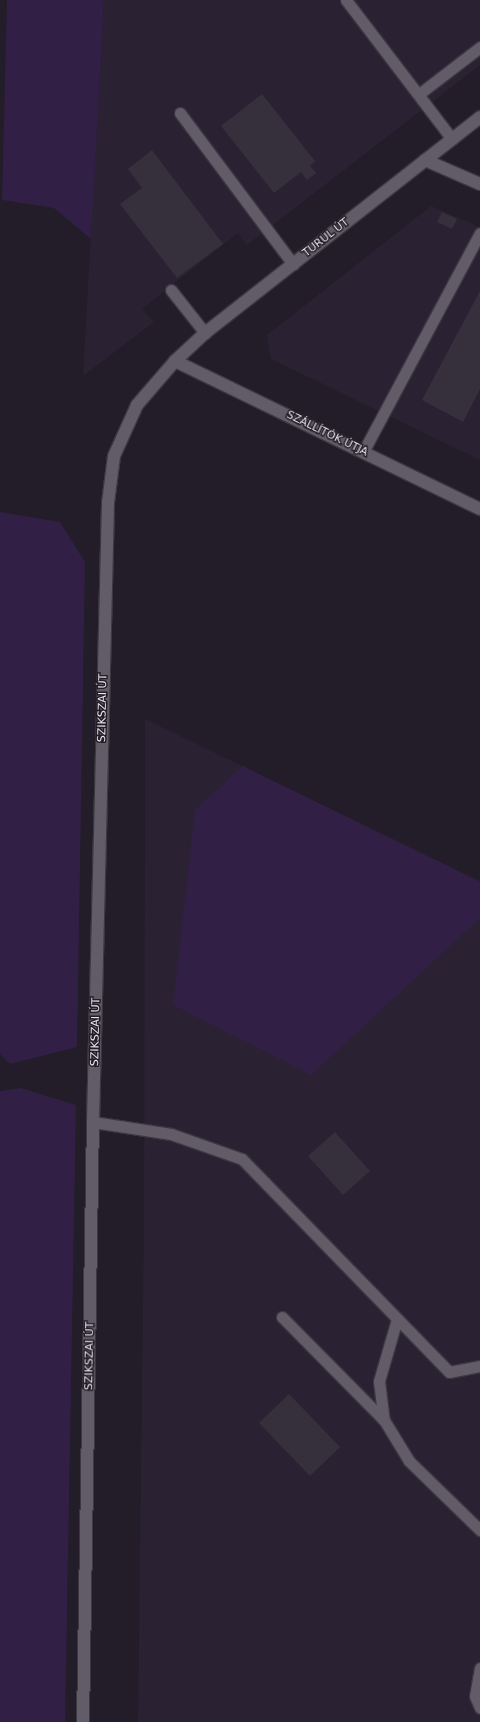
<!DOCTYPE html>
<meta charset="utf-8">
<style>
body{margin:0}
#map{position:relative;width:480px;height:1722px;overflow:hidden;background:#221d28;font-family:"DejaVu Sans",sans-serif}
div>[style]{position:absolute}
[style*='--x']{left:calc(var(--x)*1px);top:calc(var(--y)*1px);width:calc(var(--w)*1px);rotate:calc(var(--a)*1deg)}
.built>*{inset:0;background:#2a2233}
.green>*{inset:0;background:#321f46}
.building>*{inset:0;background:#35303c}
.roads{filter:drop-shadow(1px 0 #3c3841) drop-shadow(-1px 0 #3c3841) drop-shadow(0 1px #3c3841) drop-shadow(0 -1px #3c3841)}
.lane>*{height:11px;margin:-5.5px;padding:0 5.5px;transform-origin:5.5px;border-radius:5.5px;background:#625c69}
.street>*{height:12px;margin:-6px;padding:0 6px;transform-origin:6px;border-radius:6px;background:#625c69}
span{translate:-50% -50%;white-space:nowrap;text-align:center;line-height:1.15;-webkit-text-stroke:3px #221d28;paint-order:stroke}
.street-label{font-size:11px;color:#e8e4ec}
</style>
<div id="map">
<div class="built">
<i style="clip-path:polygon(104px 0,480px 0,480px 65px,247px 245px,238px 233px,142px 309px,154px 322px,83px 376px)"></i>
<i style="clip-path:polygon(431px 206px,480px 227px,480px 460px,271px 359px,267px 335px)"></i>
<i style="clip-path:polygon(145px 719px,480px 881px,480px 1722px,138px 1722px,144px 1225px)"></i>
</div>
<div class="green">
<i style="clip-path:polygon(7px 0,104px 0,91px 239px,54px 208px,2px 200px)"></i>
<i style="clip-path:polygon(0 512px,60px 522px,85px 562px,77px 1047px,10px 1064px,0 1054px)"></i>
<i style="clip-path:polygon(243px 766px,480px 882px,480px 918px,311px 1075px,173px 1005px,195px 810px)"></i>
<i style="clip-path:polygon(21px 1088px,76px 1105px,65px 1722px,0 1722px,0 1091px)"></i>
</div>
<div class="building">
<i style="clip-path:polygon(262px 94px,315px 161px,310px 166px,316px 173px,307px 180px,301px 172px,274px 193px,221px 126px)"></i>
<i style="clip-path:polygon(152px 150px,223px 244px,177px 278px,120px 204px,142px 188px,128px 169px)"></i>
<i style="clip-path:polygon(442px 212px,457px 219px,452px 229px,437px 222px)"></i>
<i style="clip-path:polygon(480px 291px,480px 389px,463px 422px,422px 400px)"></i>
<i style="clip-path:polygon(335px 1132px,370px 1171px,343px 1195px,308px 1156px)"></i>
<i style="clip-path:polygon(289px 1394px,340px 1447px,310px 1476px,259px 1423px)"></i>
</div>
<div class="roads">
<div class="lane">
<i style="--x:346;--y:0;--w:175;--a:52.7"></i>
<i style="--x:419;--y:94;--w:77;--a:-37.6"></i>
<i style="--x:180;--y:113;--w:189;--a:53.2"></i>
<i style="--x:171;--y:290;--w:55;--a:51.7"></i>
<i style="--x:363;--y:452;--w:248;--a:-61.9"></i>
<i style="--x:93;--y:1122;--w:79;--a:8.7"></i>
<i style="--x:171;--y:1134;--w:75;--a:19.4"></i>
<i style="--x:242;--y:1159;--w:297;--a:45.8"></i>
<i style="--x:449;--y:1372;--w:32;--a:-11"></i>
<i style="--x:282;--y:1317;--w:145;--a:45.3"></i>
<i style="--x:397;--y:1319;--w:65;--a:106.2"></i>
<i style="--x:379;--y:1381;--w:39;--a:83"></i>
<i style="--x:384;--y:1420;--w:48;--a:58.6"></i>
<i style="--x:409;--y:1461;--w:99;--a:44.2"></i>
<i style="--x:480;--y:1668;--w:28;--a:100"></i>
<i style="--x:475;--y:1696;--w:13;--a:67"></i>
</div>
<div class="street">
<i style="--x:425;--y:160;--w:60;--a:23.6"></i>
<i style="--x:175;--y:361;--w:339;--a:25.9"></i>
<i style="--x:83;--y:1722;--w:600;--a:-89.05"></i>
<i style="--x:93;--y:1122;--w:619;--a:-88.61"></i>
<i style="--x:108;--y:503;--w:47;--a:-82.7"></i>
<i style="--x:114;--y:456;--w:56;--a:-65.7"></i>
<i style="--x:137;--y:405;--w:58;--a:-49.2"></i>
<i style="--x:175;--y:361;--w:41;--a:-43"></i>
<i style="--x:205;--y:333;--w:350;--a:-38.1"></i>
</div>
</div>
<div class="street-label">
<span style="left:326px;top:238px;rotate:-38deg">TURUL ÚT</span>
<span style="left:327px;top:434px;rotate:26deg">SZÁLLÍTÓK ÚTJA</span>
<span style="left:103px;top:708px;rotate:-89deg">SZIKSZAI ÚT</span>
<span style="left:96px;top:1032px;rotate:-89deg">SZIKSZAI ÚT</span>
<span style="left:90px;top:1356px;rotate:-89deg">SZIKSZAI ÚT</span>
</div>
</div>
